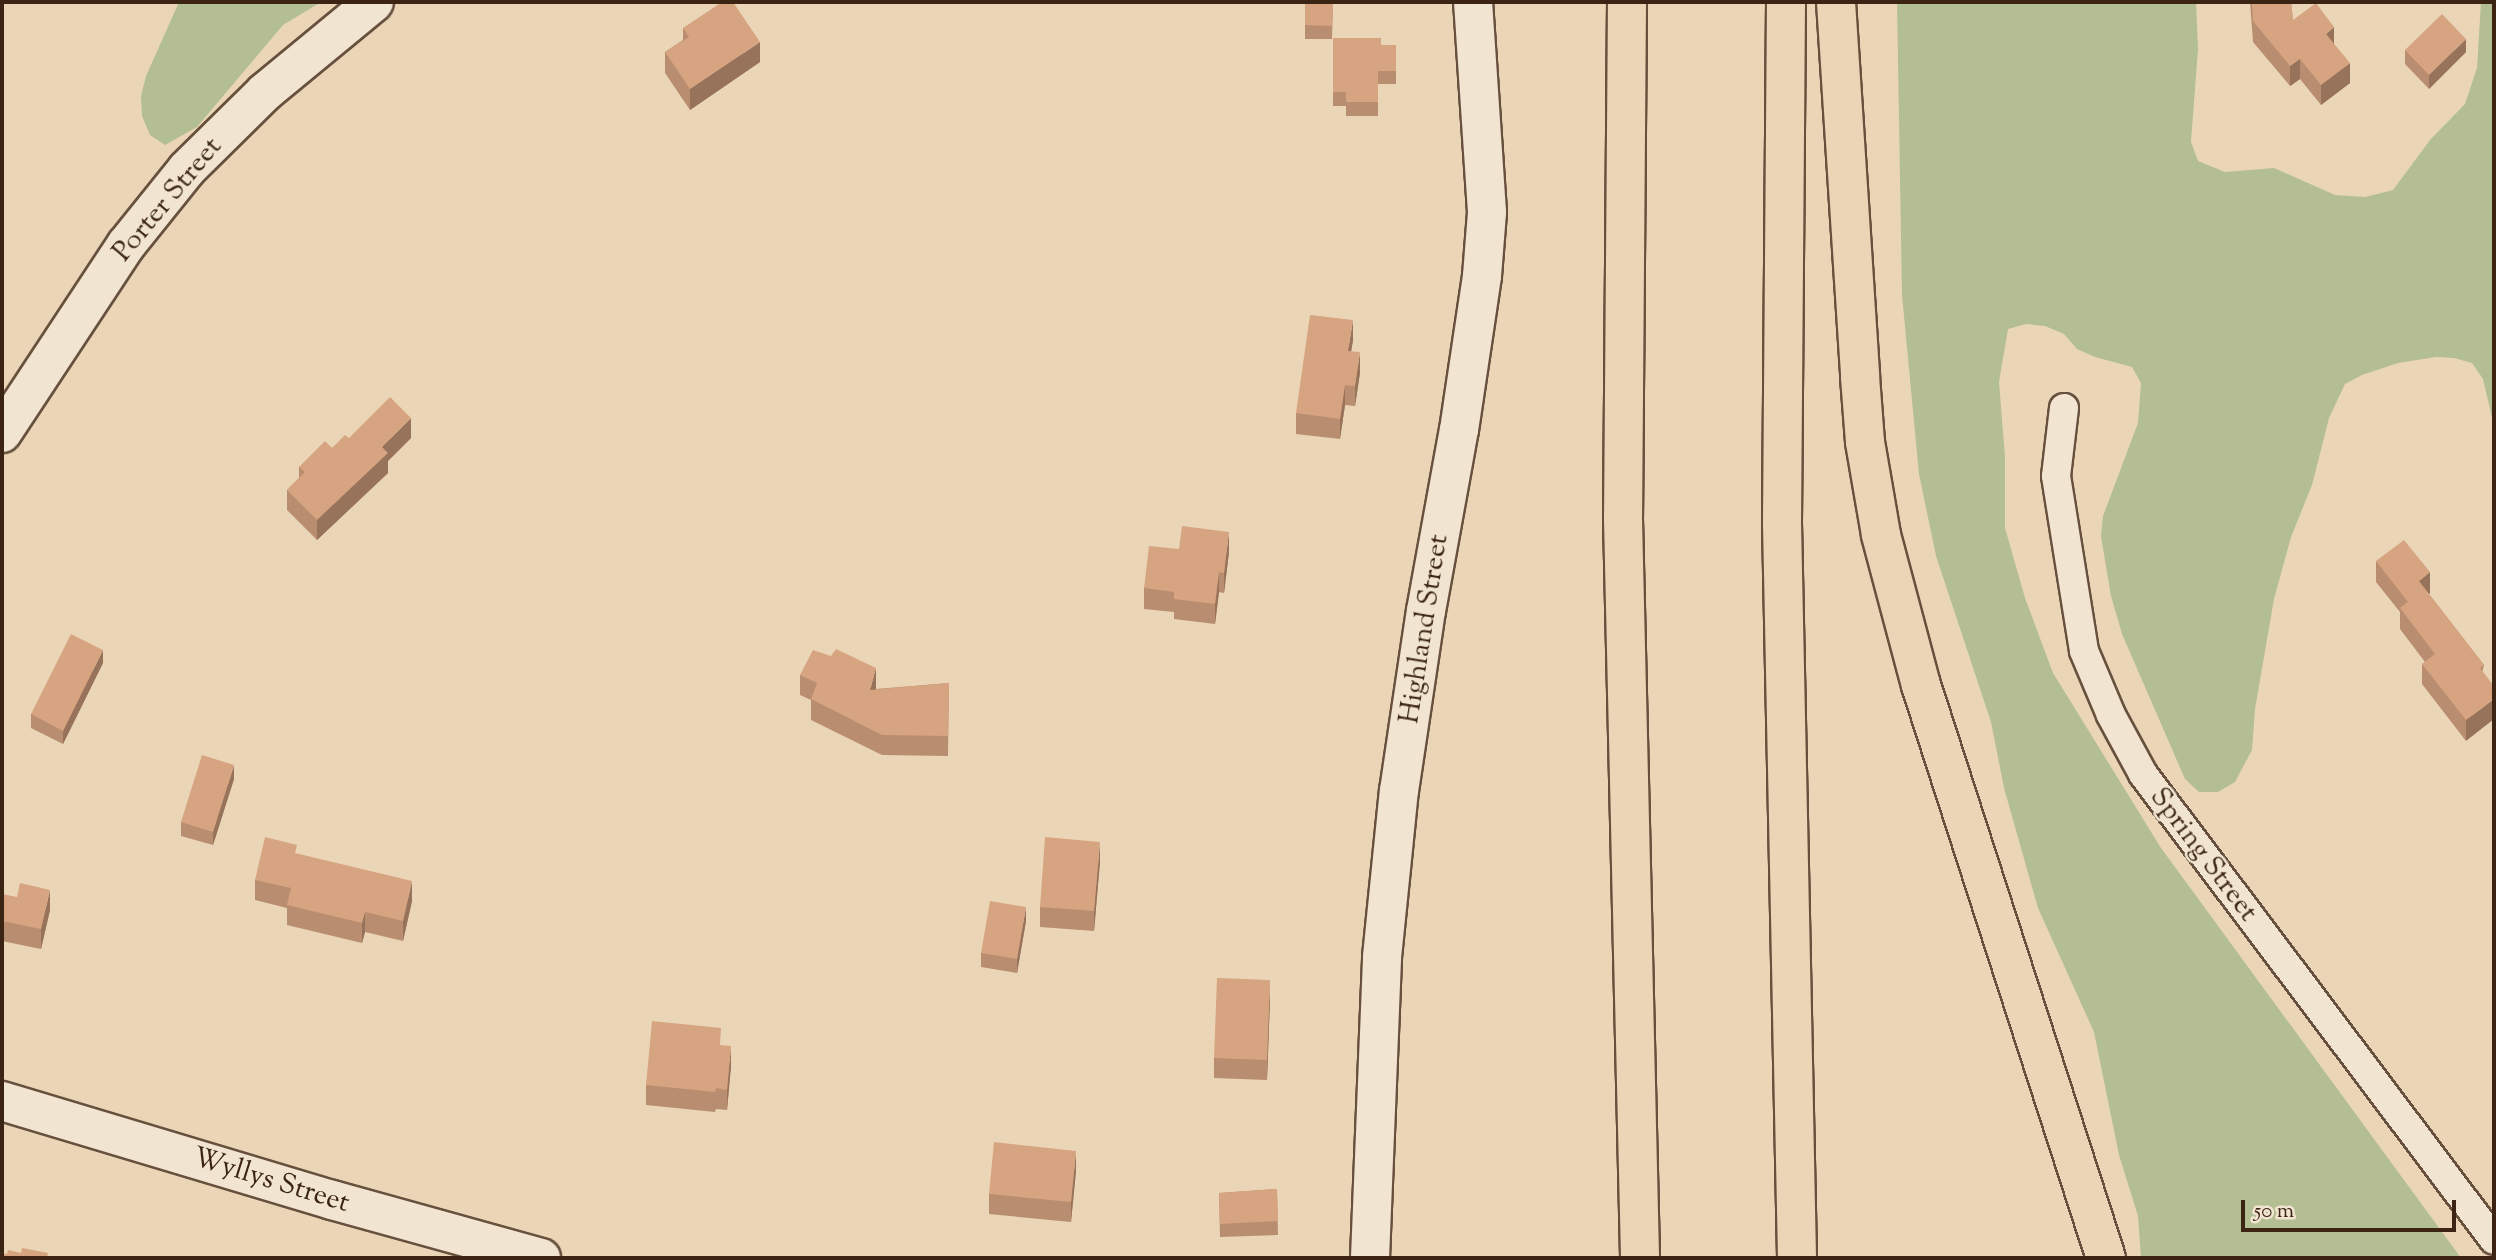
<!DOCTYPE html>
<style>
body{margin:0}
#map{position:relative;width:2496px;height:1260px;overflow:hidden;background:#ead6b7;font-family:"Sorts Mill Goudy",serif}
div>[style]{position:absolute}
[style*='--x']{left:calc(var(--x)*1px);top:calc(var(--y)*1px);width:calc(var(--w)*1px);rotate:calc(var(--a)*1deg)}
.green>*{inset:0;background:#b3be92}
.roads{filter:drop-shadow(2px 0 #67503d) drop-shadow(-2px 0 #67503d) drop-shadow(0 2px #67503d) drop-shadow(0 -2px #67503d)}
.street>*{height:28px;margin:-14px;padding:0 14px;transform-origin:14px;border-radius:14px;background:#f1e4d0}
.secondary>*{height:38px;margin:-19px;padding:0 19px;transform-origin:19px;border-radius:19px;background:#f1e4d0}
.highway>*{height:38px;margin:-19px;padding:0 19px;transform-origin:19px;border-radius:19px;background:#ead6b7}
.wall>*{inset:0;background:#b98d6f}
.shaded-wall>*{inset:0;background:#96735a}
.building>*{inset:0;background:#d7a481}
span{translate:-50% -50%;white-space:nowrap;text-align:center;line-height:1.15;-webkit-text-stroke:5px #f1e4d0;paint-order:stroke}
.street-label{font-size:28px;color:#3b2414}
.frame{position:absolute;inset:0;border:4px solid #3b2414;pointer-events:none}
.scale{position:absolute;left:2241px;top:1200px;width:215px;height:32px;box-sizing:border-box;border:4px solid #3b2414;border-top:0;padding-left:9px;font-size:21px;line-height:24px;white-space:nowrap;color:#3b2414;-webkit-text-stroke:5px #f1e4d0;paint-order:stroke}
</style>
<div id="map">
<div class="green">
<i style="clip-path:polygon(179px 2px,321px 2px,283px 25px,197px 127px,165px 145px,150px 135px,142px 116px,141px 96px,146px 76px)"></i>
<i style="clip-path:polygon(1897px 2px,2196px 2px,2198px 49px,2191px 142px,2198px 161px,2225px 172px,2274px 168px,2335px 195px,2365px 197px,2393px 190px,2430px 140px,2465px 104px,2477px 68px,2481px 2px,2494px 2px,2494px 426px,2483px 379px,2472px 363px,2454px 358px,2436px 357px,2398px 363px,2362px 375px,2345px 384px,2329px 418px,2312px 485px,2291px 537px,2274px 599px,2255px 709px,2252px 750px,2235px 782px,2218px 792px,2199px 792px,2185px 779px,2122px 634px,2111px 596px,2101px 536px,2103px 516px,2138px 423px,2141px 383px,2132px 367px,2095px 357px,2077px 349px,2064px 334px,2045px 326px,2026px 324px,2008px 329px,1999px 382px,2005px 457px,2005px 528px,2025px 598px,2053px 673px,2161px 848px,2461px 1258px,2141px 1258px,2138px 1216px,2119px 1155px,2094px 1032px,2038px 908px,2004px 788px,1991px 722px,1936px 556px,1919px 474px,1902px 295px)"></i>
</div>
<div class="roads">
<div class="street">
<i style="--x:2064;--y:408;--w:68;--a:96.7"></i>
<i style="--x:2056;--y:476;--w:177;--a:80.9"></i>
<i style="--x:2084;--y:651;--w:69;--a:67.1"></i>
<i style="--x:2111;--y:715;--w:67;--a:61.5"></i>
<i style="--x:2143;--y:774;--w:583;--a:53.01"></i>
</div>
<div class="secondary">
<i style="--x:2;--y:433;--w:225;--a:-56.6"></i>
<i style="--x:126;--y:245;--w:97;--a:-51.2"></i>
<i style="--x:187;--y:169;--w:110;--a:-44.6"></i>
<i style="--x:265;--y:92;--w:141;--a:-39.5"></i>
<i style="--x:2;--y:1101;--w:345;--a:16.7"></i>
<i style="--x:332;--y:1200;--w:217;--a:15.5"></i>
<i style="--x:1370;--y:1258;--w:301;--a:-87.7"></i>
<i style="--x:1382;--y:957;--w:167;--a:-84.2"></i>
<i style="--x:1399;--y:791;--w:182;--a:-81.5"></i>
<i style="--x:1426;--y:611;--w:184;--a:-79.7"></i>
<i style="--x:1459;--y:430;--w:156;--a:-81.5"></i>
<i style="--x:1482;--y:276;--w:64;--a:-85.5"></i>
<i style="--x:1487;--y:212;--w:210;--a:-93.8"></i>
</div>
<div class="highway">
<i style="--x:1627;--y:2;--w:517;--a:90.44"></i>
<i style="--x:1623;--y:519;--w:739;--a:88.68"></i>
<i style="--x:1786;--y:2;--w:521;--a:90.44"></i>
<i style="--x:1782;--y:523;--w:735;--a:88.83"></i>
<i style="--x:1836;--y:2;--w:376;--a:86.3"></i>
<i style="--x:1860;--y:377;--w:65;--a:85.6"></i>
<i style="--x:1865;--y:442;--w:94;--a:80.2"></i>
<i style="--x:1881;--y:535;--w:155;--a:75.1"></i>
<i style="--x:1921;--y:685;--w:602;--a:72.11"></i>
</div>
</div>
<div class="wall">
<i style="clip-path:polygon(1305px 2px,1333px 2px,1332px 39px,1305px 39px)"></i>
<i style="clip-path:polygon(2250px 2px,2291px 2px,2293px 20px,2334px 44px,2350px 83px,2321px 105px,2300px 79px,2290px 86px,2253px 42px)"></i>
<i style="clip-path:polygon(683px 28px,760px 62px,690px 110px,665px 73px,665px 52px,683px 40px)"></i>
<i style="clip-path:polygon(1333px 38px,1381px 45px,1396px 45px,1396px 84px,1378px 84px,1378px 116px,1346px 116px,1346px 106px,1333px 106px)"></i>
<i style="clip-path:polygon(2405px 50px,2466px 52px,2429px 89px,2405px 64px)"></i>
<i style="clip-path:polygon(1353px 340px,1351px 351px,1360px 373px,1355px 406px,1345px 405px,1340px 439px,1296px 434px,1296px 413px)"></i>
<i style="clip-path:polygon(349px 438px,411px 438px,388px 461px,388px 473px,317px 540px,287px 510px,287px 490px,299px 478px,299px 467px)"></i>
<i style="clip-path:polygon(1179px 549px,1229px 552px,1224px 593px,1219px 592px,1215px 624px,1174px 619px,1174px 612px,1144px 609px,1144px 588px)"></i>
<i style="clip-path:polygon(2376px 561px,2430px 593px,2429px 594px,2484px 665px,2466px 741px,2422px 684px,2422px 664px,2425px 662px,2400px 629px,2400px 612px,2376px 582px)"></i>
<i style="clip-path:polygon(103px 663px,63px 744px,31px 728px,31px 714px)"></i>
<i style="clip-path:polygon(800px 675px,876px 689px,949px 683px,948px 756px,882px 755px,811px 720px,811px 700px,800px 695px)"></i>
<i style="clip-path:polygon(234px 779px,213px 845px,181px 836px,181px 822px)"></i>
<i style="clip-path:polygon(297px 854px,412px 901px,403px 941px,365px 932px,362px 943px,287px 925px,287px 908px,255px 900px,255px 880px)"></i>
<i style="clip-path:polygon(1100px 862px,1094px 931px,1040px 927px,1040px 907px)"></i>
<i style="clip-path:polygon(2px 894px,50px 910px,41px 949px,2px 941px)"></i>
<i style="clip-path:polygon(1026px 921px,1017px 973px,981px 967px,981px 953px)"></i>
<i style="clip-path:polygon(1270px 1000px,1267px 1080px,1214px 1078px,1214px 1058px)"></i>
<i style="clip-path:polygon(721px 1045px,731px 1066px,727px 1110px,716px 1109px,715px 1112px,646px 1105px,646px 1085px)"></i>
<i style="clip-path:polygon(1076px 1171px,1071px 1222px,989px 1214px,989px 1194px)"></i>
<i style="clip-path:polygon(1277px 1189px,1278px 1235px,1220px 1237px,1219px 1193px)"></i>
</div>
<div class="shaded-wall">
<i style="clip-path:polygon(2334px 27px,2334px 47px,2326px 34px)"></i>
<i style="clip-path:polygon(2466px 39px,2466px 52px,2429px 89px,2429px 75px)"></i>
<i style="clip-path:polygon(760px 42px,760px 62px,690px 110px,690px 89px)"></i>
<i style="clip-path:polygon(2300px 59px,2300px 79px,2290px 86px,2290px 66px)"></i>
<i style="clip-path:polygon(2350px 63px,2350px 83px,2321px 105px,2321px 85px)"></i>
<i style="clip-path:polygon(1353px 320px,1353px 340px,1348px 371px,1348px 351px)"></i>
<i style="clip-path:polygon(1360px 352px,1360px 373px,1355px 406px,1355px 386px)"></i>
<i style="clip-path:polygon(1345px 385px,1345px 405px,1340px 439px,1340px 419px)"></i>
<i style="clip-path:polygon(411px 418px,411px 438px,388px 461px,388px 473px,317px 540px,317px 520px,382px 447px)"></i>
<i style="clip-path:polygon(1229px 532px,1229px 552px,1224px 593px,1224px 573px)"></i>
<i style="clip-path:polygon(1219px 572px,1219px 592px,1215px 624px,1215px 604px)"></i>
<i style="clip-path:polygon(2430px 572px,2430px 593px,2419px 601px,2419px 581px)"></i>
<i style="clip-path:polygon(103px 650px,103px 663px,63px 744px,63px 731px)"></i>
<i style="clip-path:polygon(876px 668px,876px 689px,870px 710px,870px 690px)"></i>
<i style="clip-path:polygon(2494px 699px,2494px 719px,2466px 741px,2466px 720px)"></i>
<i style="clip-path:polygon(234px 765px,234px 779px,213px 845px,213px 832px)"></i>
<i style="clip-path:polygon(1100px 842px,1100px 862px,1094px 931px,1094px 911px)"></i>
<i style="clip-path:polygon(412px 881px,412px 901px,403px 941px,403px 921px)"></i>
<i style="clip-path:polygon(50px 890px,50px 910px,41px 949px,41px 929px)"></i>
<i style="clip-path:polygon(1026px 907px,1026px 921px,1017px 973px,1017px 959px)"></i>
<i style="clip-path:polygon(365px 912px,365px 932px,362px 943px,362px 923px)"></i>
<i style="clip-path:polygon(1270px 980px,1270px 1000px,1267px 1080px,1267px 1060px)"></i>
<i style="clip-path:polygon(731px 1046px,731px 1066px,727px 1110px,727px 1090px)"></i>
<i style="clip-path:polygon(1076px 1151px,1076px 1171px,1071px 1222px,1071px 1202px)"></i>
</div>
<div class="building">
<i style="clip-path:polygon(722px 2px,733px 2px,760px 42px,690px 89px,665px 52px,689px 37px,683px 28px)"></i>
<i style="clip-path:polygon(1305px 2px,1333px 2px,1332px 26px,1305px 25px)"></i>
<i style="clip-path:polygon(2252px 2px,2291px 2px,2293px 20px,2316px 3px,2334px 27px,2326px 34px,2350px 63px,2321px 85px,2300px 59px,2290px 66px,2253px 21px)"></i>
<i style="clip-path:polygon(2442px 14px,2466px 39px,2429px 75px,2405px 50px)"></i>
<i style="clip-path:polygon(1333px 38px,1381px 38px,1381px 45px,1396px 45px,1396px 71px,1378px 71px,1378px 102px,1346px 102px,1346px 92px,1333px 92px)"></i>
<i style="clip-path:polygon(1310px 315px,1353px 320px,1348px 351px,1360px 352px,1355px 386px,1345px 385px,1340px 419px,1296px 413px)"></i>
<i style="clip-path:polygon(390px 397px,411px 418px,382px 447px,388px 453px,317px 520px,287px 490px,305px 472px,299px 467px,325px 441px,332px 448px,345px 435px,349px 438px)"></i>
<i style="clip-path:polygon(1182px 526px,1229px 532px,1224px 573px,1219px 572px,1215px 604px,1174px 599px,1174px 592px,1144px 588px,1149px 546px,1179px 549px)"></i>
<i style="clip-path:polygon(2404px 540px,2430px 572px,2419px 581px,2484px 665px,2480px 668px,2494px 686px,2494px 699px,2466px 720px,2422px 664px,2435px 654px,2400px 608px,2408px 602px,2376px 561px)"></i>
<i style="clip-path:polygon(71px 634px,103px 650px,63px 731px,31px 714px)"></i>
<i style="clip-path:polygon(836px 649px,876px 668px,870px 690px,949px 683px,948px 736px,882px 735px,811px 699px,817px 683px,800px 675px,813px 650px,831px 656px)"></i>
<i style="clip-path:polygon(202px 755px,234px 765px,213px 832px,181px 822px)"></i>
<i style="clip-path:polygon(265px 837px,297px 845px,295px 853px,412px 881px,403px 921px,365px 912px,362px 923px,287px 905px,291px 888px,255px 880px)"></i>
<i style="clip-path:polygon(1045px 837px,1100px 842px,1094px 911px,1040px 907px)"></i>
<i style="clip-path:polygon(20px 883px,50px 890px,41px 929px,2px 921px,2px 894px,17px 897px)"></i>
<i style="clip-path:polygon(990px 901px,1026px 907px,1017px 959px,981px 953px)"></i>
<i style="clip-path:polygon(1217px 978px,1270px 980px,1267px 1060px,1214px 1058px)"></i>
<i style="clip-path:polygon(652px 1021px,721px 1028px,720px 1045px,731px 1046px,727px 1090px,716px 1088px,715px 1092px,646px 1085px)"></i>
<i style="clip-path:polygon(994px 1142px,1076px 1151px,1071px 1202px,989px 1194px)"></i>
<i style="clip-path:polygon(1277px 1189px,1278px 1221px,1220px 1224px,1219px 1193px)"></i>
<i style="clip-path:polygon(22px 1248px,48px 1253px,47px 1258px,2px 1258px,2px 1253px,7px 1254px,8px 1250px,21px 1253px)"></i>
</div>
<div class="street-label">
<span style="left:168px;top:200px;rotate:-50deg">Porter Street</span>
<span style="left:1425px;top:629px;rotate:-81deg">Highland Street</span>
<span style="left:2203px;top:855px;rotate:53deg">Spring Street</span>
<span style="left:271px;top:1181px;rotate:17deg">Wyllys Street</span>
</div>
<div class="frame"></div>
<div class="scale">50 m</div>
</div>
